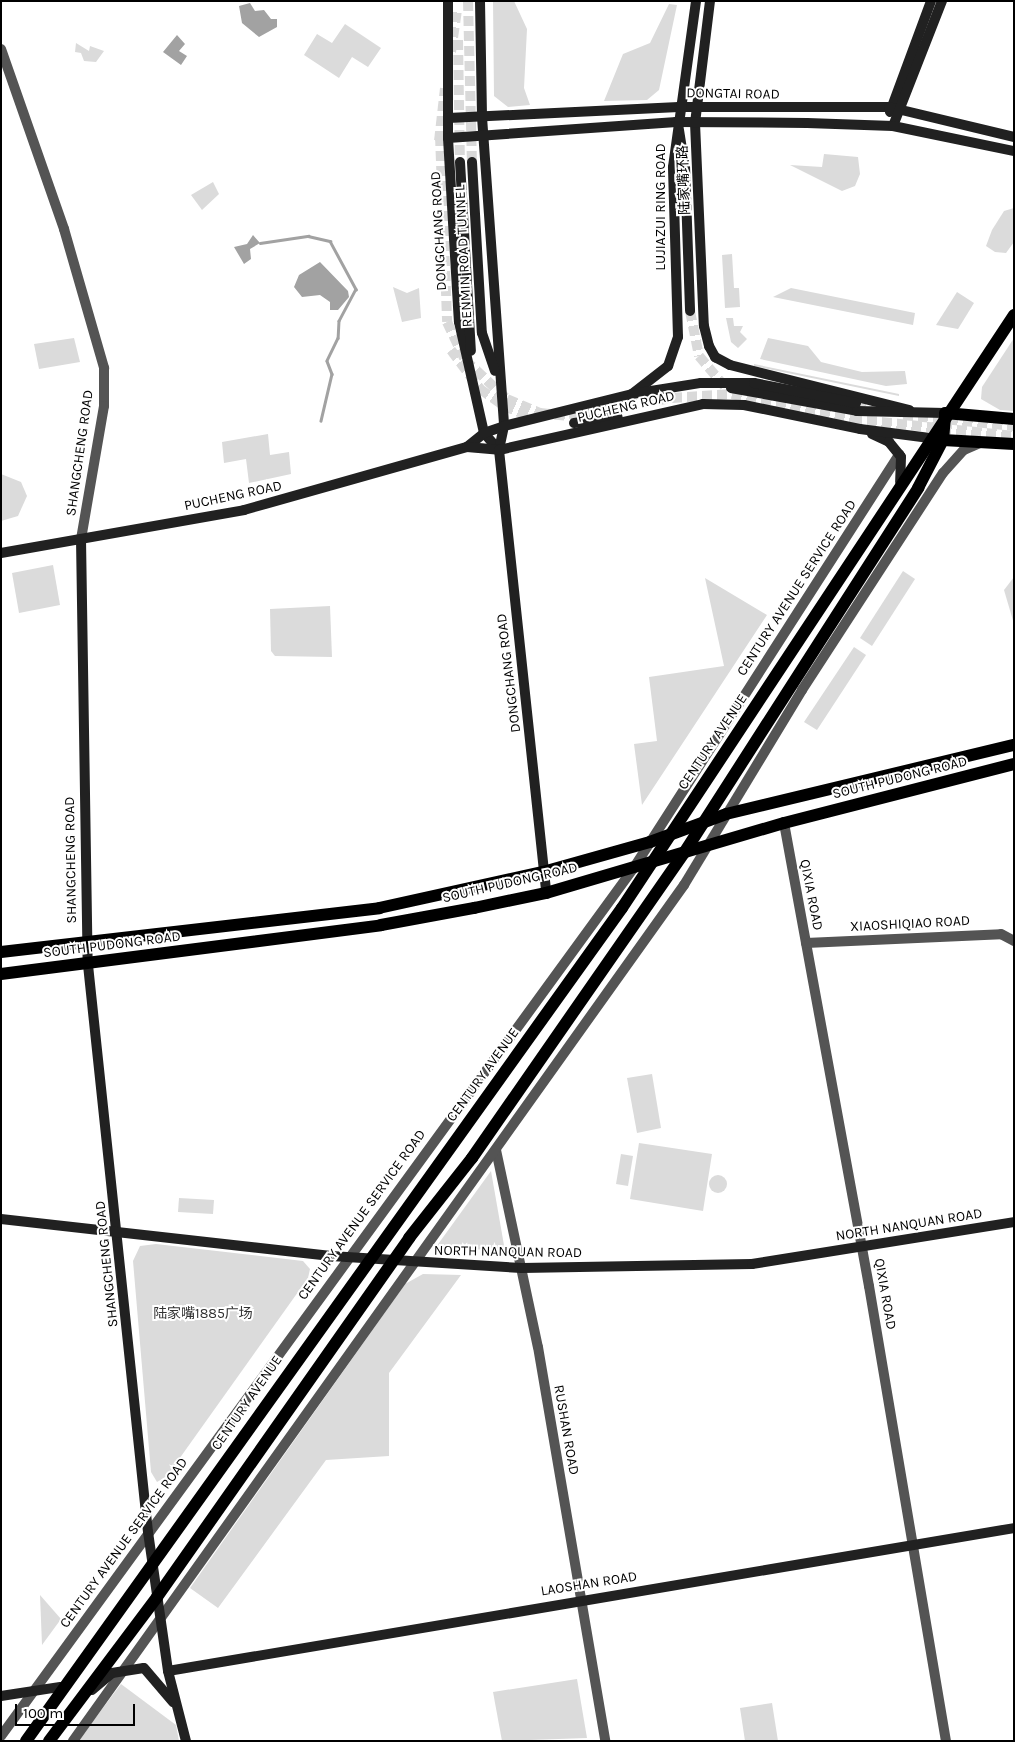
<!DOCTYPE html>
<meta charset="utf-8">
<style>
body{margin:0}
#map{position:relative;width:1015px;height:1742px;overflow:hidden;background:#fff;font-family:Karla,"Noto Sans SC",sans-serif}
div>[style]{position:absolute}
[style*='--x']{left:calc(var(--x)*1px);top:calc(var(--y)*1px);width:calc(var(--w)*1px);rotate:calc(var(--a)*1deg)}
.green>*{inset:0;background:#dbdbdb}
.round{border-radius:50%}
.water>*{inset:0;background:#a2a2a2}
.stream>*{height:2.5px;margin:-1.25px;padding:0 1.25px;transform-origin:1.25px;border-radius:1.25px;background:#a2a2a2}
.secondary-tunnel>*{height:10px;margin-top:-5px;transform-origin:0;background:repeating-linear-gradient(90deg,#d9d9d9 0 10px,transparent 0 15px)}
.street>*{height:10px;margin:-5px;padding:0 5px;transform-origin:5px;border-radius:5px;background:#545454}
.secondary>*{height:10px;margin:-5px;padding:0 5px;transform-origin:5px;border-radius:5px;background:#212121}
.primary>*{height:12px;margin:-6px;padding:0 6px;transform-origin:6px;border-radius:6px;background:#000}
span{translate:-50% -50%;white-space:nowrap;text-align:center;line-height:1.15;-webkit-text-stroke:4px #fff;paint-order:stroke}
.street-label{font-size:14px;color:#000}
.park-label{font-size:14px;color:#323232}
.frame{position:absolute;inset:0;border:2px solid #000;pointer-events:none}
.scale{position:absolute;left:15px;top:1704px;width:120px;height:22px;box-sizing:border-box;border:2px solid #000;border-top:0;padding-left:6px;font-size:15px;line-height:18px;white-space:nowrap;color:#000;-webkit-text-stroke:4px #fff;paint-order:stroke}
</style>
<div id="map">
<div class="green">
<i style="clip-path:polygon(493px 1px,514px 1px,527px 29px,524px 88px,530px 105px,508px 107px,494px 96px)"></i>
<i style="clip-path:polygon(669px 4px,677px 5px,659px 90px,647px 100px,604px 101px,623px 54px,650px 43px)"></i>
<i style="clip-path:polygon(345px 24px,381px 48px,368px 67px,352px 57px,339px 78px,304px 55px,317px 34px,332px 43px)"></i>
<i style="clip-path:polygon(76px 43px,89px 51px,90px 46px,104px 51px,96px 62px,84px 61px,81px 53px,75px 52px)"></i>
<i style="clip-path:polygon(824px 154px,858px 157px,860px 174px,855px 186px,842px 191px,790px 165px,822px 167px)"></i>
<i style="clip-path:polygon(213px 182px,219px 194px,202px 210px,191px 195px)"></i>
<i style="clip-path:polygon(1014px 208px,1014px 242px,1006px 253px,995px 252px,986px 246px,992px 230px,1004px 211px)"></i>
<i style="clip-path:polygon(732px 254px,734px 288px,739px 288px,740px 307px,725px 308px,722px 255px)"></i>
<i style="clip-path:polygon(393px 287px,407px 293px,419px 288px,421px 318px,402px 322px)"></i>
<i style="clip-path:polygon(791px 288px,915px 313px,913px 325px,773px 297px)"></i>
<i style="clip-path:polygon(957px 292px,974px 303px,958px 329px,936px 325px)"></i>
<i style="clip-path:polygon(726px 318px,733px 318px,734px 326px,743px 326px,740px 332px,747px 339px,738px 348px,731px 342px)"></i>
<i style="clip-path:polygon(74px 338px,80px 362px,39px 369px,34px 344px)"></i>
<i style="clip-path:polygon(768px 338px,808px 346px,821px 362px,862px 372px,905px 371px,907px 384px,886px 386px,760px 359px)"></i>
<i style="clip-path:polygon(1014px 338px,1014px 411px,1000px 410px,981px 399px,982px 387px)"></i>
<i style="clip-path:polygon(754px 364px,899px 394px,899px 396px,754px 366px)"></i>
<i style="clip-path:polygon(268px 434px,270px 455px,289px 452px,291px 474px,249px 483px,246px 459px,224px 463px,222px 442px)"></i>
<i style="clip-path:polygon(1px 474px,21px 482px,27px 496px,18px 516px,1px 521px)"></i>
<i style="clip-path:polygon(53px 565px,60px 605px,19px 613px,12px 573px)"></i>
<i style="clip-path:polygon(903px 571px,915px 579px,872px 646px,860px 638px)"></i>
<i style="clip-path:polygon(1014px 577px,1014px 624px,1004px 590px)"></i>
<i style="clip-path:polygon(705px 578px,767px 615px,642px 805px,634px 744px,657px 741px,649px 677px,724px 666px)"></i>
<i style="clip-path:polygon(330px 606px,332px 657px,275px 656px,271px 651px,270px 609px)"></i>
<i style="clip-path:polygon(854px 647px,866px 655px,817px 730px,804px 722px)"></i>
<i style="clip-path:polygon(652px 1074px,661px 1128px,637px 1133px,627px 1078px)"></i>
<i style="clip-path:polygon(639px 1143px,712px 1154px,703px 1211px,630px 1199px)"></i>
<i style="clip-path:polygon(621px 1154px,633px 1156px,628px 1186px,616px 1184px)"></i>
<i style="clip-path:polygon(491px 1171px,505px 1251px,436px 1247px)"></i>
<i class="round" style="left:709px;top:1175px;width:18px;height:18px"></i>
<i style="clip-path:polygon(179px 1198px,214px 1200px,213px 1214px,178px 1212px)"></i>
<i style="clip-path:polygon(156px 1244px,303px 1261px,310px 1269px,308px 1278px,167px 1476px,157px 1482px,151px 1472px,133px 1261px,140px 1246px)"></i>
<i style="clip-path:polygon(423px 1274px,461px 1275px,389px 1373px,389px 1456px,326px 1460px,218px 1608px,190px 1588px,405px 1284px)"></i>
<i style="clip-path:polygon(40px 1595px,61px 1619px,42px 1645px)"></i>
<i style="clip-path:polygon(577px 1679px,587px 1738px,502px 1741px,493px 1692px)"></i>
<i style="clip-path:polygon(121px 1684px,176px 1725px,179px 1741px,78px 1741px)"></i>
<i style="clip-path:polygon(772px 1703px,778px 1741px,745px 1741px,740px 1708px)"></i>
</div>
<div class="water">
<i style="clip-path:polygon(250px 3px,255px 11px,264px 10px,271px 19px,277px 19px,277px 27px,259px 37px,242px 23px,239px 6px)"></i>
<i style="clip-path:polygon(177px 35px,185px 44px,179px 51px,187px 56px,181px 65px,163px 52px)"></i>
<i style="clip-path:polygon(253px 235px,260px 243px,250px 249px,251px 259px,244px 264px,234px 247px,247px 244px)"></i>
<i style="clip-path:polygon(320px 262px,348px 291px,349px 297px,338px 310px,330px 310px,330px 302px,320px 295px,302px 297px,294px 287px,299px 275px)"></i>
</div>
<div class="stream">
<i style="--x:260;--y:243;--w:49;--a:-8.3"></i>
<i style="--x:308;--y:236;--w:23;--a:13"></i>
<i style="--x:330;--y:241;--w:55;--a:61.6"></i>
<i style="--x:356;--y:289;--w:36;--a:118"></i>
<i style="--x:339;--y:321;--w:17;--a:93"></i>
<i style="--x:338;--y:338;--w:25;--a:116"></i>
<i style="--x:327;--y:361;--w:14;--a:69"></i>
<i style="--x:332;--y:374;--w:48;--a:103.2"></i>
</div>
<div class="secondary-tunnel">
<i style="--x:468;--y:1;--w:161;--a:88.6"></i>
<i style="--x:458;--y:40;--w:122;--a:89.1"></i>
<i style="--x:451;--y:52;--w:42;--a:-81.9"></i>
<i style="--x:440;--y:136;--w:186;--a:87.8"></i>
<i style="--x:447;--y:322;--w:42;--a:64.7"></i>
<i style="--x:465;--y:360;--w:57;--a:42.9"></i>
<i style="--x:507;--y:399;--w:36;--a:23"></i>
<i style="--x:540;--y:413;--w:29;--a:6"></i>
<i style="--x:569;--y:416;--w:105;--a:-9.9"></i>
<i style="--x:672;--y:398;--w:60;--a:-3.8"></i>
<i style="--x:732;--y:394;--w:123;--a:11.8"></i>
<i style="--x:852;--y:419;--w:163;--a:6"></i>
<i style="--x:439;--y:141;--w:53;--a:-83.5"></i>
<i style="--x:690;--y:311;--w:46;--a:78.7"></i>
<i style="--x:699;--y:356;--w:40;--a:50"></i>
<i style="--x:451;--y:350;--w:49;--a:53.4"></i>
<i style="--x:480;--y:389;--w:29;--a:35"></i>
<i style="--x:504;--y:406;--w:35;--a:22"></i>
<i style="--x:856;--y:403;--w:24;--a:15"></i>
<i style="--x:903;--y:415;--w:112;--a:5.7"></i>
</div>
<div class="street">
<i style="--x:1;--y:49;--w:191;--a:70.7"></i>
<i style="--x:64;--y:229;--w:145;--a:73.9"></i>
<i style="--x:104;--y:368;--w:38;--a:90"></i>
<i style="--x:104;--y:406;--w:135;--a:99.8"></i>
<i style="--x:784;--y:823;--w:471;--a:79.6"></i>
<i style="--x:869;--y:1286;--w:461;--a:80.4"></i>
<i style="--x:806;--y:943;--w:195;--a:-2.6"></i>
<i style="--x:1001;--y:934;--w:15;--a:28"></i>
<i style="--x:496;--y:1150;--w:201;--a:78"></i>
<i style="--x:538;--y:1347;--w:400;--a:80.3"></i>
<i style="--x:1;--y:1736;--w:1073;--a:-53.91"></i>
<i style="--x:633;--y:869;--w:493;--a:-57.3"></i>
<i style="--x:73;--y:1741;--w:1052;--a:-54.48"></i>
<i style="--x:684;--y:885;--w:228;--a:-58.8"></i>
<i style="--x:802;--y:690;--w:259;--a:-57"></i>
<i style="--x:943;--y:473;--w:31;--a:-48"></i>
<i style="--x:964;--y:450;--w:17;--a:-24"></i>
</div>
<div class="secondary">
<i style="--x:448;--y:1;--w:137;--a:90"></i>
<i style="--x:448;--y:138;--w:184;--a:86.6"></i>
<i style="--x:459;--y:322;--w:114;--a:77.3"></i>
<i style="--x:484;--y:433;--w:23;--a:49"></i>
<i style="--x:480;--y:1;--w:116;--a:89"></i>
<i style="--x:482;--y:117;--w:310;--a:85.9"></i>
<i style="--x:504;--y:426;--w:25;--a:102"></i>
<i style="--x:499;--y:450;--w:445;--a:83.9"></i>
<i style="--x:710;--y:1;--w:123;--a:97"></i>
<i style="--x:695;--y:123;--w:203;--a:87.5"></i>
<i style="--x:704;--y:326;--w:21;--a:76"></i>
<i style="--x:709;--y:346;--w:13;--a:61"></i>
<i style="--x:715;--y:357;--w:17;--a:28"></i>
<i style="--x:730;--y:365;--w:185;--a:14.1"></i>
<i style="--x:890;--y:112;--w:118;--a:-69.7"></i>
<i style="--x:448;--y:118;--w:231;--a:-2.7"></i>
<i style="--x:679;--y:107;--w:210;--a:0"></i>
<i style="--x:889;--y:107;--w:129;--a:13.5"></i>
<i style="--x:893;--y:126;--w:134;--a:-68.6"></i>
<i style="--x:679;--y:130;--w:36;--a:81"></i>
<i style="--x:685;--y:166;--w:145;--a:88"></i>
<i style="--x:448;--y:138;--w:229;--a:-4"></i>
<i style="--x:676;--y:122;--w:131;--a:0.4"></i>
<i style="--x:807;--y:123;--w:86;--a:2"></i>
<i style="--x:893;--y:126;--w:124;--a:11.7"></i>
<i style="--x:460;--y:162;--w:189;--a:86.7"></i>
<i style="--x:472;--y:162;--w:171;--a:86.7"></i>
<i style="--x:482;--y:333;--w:40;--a:71.1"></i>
<i style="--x:731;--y:388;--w:128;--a:10.3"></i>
<i style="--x:857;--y:411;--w:88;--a:1.3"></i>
<i style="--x:632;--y:394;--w:46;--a:-37.9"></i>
<i style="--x:668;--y:366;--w:31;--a:-71"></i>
<i style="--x:678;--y:337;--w:170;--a:-91.7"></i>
<i style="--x:673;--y:167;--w:168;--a:-82.1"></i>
<i style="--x:574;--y:423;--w:44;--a:-7.8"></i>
<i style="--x:872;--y:434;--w:19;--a:25"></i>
<i style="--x:889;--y:442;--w:19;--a:51"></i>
<i style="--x:901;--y:457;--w:25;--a:92"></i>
<i style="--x:467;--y:447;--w:22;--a:-39"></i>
<i style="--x:484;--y:433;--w:21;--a:-19"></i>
<i style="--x:504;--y:426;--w:132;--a:-14"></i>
<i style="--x:632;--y:394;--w:70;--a:-9.1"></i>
<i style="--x:701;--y:383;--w:53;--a:0"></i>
<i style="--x:754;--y:383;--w:104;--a:11.1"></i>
<i style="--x:81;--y:539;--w:426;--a:89.1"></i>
<i style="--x:88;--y:965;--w:570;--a:83.96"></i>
<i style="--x:148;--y:1532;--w:140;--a:81.8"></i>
<i style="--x:168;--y:1671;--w:72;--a:75.6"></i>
<i style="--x:1;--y:553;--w:247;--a:-10"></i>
<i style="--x:244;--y:510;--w:232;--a:-15.8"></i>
<i style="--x:467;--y:447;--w:32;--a:5"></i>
<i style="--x:499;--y:450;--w:209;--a:-12.7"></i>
<i style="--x:703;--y:404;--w:41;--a:1.4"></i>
<i style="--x:744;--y:405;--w:118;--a:11.7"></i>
<i style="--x:860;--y:429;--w:78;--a:7.4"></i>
<i style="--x:1;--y:1219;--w:332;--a:6.4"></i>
<i style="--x:331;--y:1256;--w:191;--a:3.6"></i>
<i style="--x:522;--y:1268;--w:230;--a:-1"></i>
<i style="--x:752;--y:1264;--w:265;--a:-9.1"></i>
<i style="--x:168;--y:1671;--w:858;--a:-9.59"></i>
<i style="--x:92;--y:1690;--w:26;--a:-40"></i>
<i style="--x:112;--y:1673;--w:32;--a:-9"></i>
<i style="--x:144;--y:1668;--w:45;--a:49.5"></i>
<i style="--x:1;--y:1696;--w:60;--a:-8.7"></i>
</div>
<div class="primary">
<i style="--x:945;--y:413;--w:69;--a:5"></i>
<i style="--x:943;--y:440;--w:71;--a:3.2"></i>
<i style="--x:1;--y:952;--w:381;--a:-6.6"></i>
<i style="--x:379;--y:908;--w:168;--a:-12.4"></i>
<i style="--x:543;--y:872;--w:111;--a:-15.7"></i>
<i style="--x:650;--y:842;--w:81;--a:-20.2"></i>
<i style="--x:726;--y:814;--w:296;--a:-13.5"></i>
<i style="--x:1;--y:974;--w:383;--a:-7.3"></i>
<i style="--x:381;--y:925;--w:95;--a:-10.4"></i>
<i style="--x:474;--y:908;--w:74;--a:-11.8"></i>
<i style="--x:546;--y:893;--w:248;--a:-16.4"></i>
<i style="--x:784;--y:823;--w:237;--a:-14.4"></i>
<i style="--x:26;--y:1741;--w:1024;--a:-54.42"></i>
<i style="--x:622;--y:908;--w:711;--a:-56.53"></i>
<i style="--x:49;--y:1741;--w:180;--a:-53.1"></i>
<i style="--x:157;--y:1597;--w:439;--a:-54.9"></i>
<i style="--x:409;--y:1238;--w:102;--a:-51.8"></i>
<i style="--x:472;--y:1158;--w:371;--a:-55.2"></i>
<i style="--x:684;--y:853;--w:434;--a:-57.3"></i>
<i style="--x:918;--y:488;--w:54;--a:-62.5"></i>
<i style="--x:943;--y:440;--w:25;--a:-85"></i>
</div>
<div class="street-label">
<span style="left:733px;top:94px;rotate:1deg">DONGTAI ROAD</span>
<span style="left:684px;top:180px;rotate:-92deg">陆家嘴环路</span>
<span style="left:661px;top:207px;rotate:-90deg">LUJIAZUI RING ROAD</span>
<span style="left:439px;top:231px;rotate:-93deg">DONGCHANG ROAD</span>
<span style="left:464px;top:256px;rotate:-93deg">RENMIN ROAD TUNNEL</span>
<span style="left:626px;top:407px;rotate:-13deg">PUCHENG ROAD</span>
<span style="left:80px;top:453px;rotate:-82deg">SHANGCHENG ROAD</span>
<span style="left:233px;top:496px;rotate:-12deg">PUCHENG ROAD</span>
<span style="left:797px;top:588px;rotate:-57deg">CENTURY AVENUE SERVICE ROAD</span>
<span style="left:509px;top:673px;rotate:-97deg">DONGCHANG ROAD</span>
<span style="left:713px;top:742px;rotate:-56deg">CENTURY AVENUE</span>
<span style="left:900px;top:778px;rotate:-14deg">SOUTH PUDONG ROAD</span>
<span style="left:71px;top:860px;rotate:-91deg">SHANGCHENG ROAD</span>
<span style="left:510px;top:883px;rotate:-13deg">SOUTH PUDONG ROAD</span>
<span style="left:811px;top:895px;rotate:79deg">QIXIA ROAD</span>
<span style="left:910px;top:924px;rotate:-3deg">XIAOSHIQIAO ROAD</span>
<span style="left:112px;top:945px;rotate:-7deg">SOUTH PUDONG ROAD</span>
<span style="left:483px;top:1075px;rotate:-54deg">CENTURY AVENUE</span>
<span style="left:362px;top:1215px;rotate:-54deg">CENTURY AVENUE SERVICE ROAD</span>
<span style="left:909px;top:1225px;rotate:-9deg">NORTH NANQUAN ROAD</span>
<span style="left:508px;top:1252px;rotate:1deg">NORTH NANQUAN ROAD</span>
<span style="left:107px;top:1264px;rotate:-96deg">SHANGCHENG ROAD</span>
<span style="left:885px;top:1294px;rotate:80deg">QIXIA ROAD</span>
<span style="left:247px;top:1403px;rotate:-55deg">CENTURY AVENUE</span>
<span style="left:566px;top:1430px;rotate:80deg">RUSHAN ROAD</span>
<span style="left:124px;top:1543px;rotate:-54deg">CENTURY AVENUE SERVICE ROAD</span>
<span style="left:589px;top:1584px;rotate:-9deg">LAOSHAN ROAD</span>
</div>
<div class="park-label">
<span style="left:203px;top:1314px">陆家嘴1885广场</span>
</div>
<div class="frame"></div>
<div class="scale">100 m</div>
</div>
